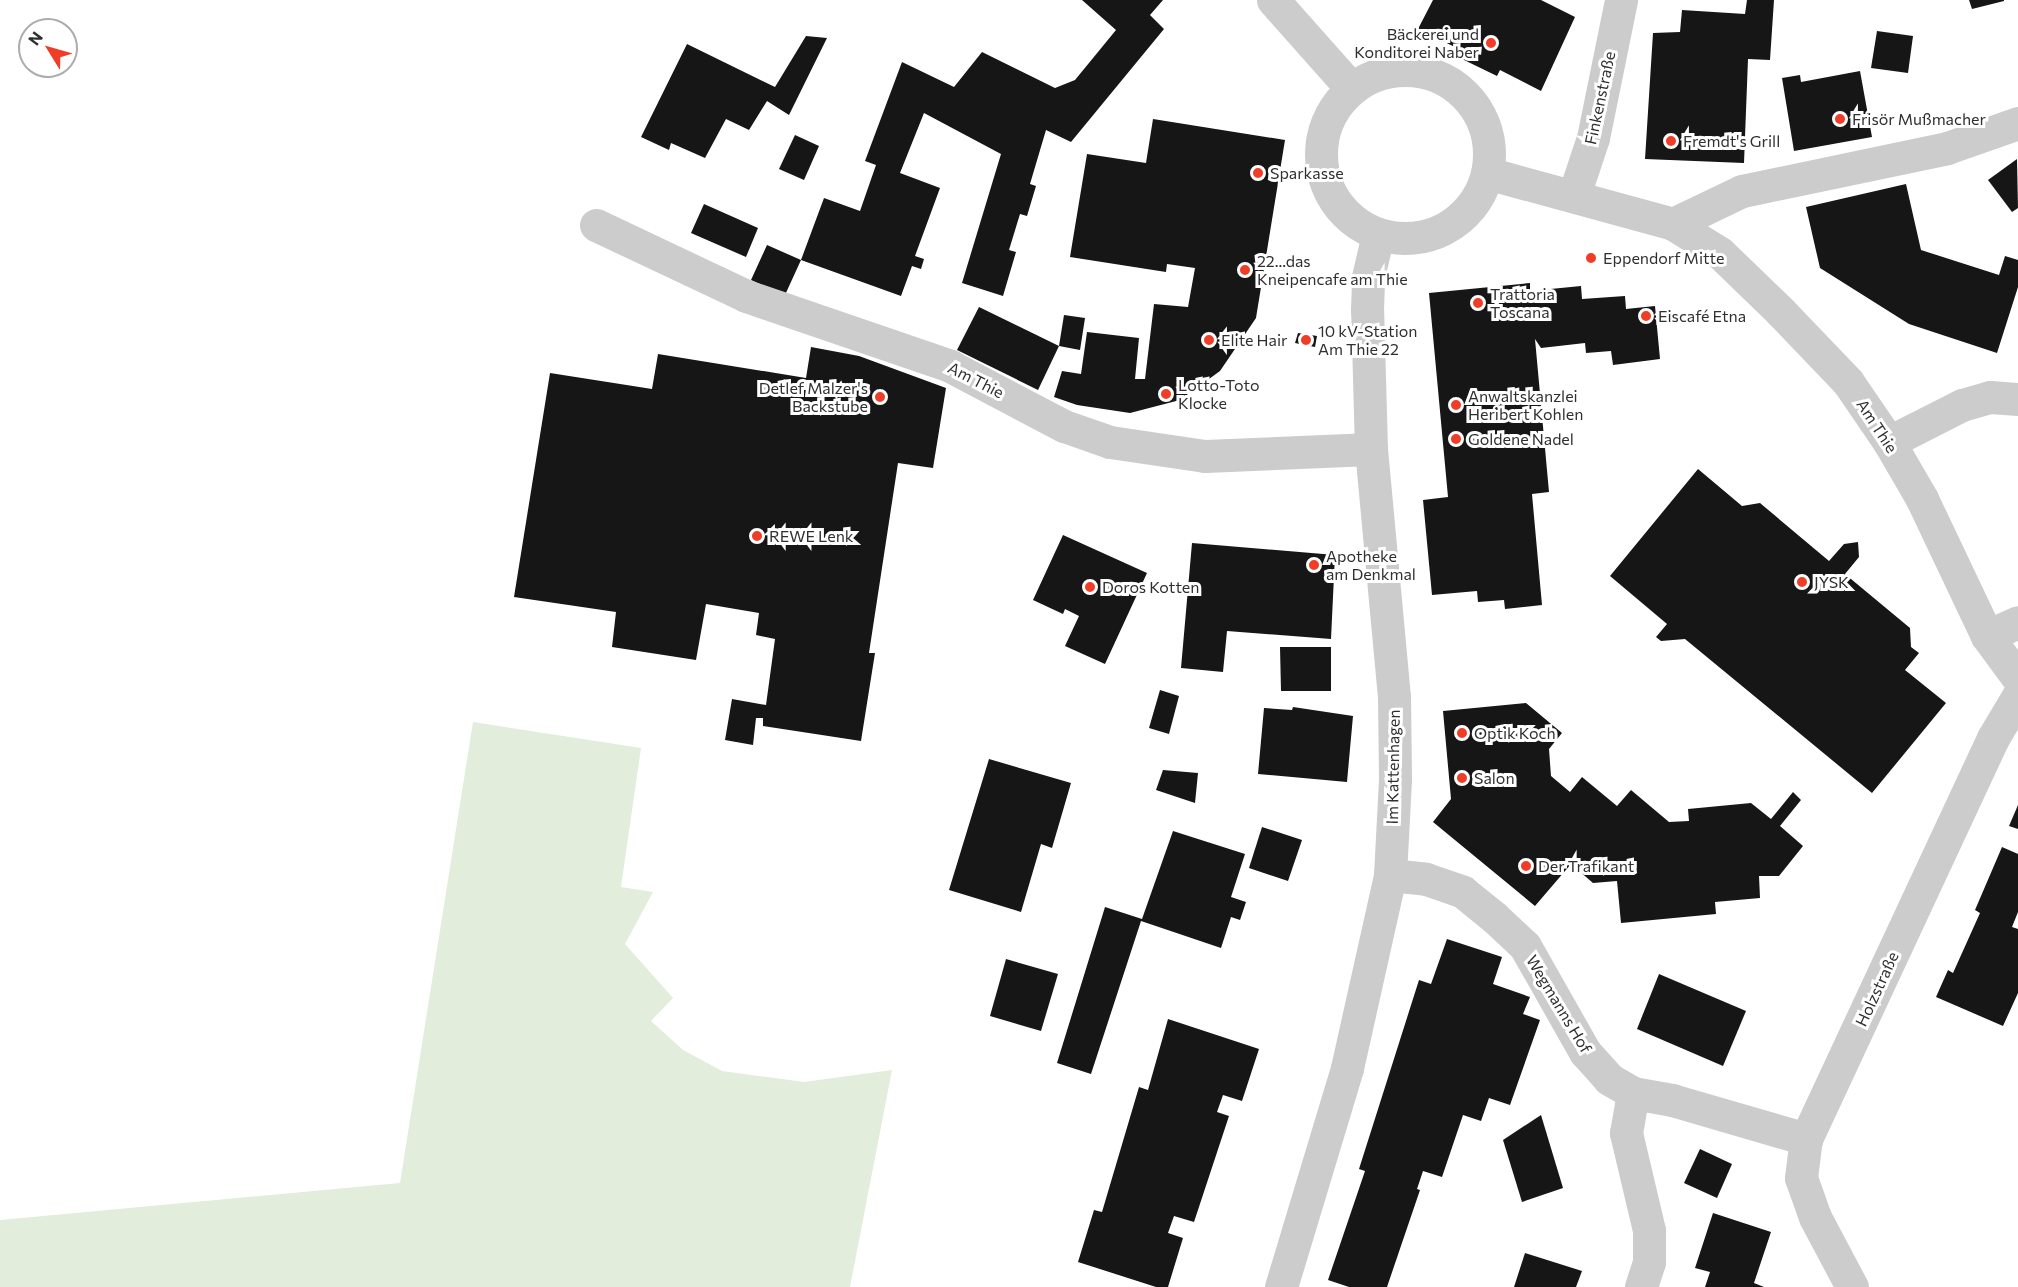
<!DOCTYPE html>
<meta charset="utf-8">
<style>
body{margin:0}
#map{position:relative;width:2018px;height:1287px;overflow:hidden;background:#fff;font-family:Commissioner,sans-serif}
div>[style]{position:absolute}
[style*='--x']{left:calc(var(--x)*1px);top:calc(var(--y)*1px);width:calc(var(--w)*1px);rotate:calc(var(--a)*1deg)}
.green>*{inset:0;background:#e2eddb}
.building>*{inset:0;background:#161616}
.minor>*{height:33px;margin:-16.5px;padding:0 16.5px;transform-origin:16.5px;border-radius:16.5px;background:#ccc}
.minor>.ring{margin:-16.5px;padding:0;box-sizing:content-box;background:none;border:33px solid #ccc;border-radius:50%}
.dots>*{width:16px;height:16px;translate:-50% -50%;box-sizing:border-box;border:3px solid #fff;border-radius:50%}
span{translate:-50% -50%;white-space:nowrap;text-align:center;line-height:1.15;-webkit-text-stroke:6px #fff;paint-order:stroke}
.poi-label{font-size:16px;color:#2f2f2f}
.right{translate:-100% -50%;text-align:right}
.left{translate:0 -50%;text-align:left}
.street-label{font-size:16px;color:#2f2f2f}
.north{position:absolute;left:18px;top:18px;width:60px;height:60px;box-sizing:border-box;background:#fff;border:2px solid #acacac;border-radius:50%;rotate:307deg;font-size:16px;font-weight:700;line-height:24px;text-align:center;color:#2f2f2f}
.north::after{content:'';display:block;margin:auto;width:21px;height:27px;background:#ef3d27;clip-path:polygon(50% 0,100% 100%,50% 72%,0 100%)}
</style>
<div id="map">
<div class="green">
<i style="clip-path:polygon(473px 722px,641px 748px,621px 887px,653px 892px,625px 944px,673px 998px,651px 1021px,683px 1050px,722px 1071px,804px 1082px,892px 1070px,850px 1287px,0 1287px,0 1220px,400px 1183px)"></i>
</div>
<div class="building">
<i style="clip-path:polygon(1082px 0,1163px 0,1150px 15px,1164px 29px,1071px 142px,1046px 130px,1030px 184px,1036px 186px,1027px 216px,1020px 214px,1009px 250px,1016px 252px,1003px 296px,962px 283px,1001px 154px,924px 113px,900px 173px,940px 188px,915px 256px,924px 259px,921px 269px,912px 266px,901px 296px,801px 260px,785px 295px,751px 280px,767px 245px,801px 260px,824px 198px,860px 211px,876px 165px,865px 161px,902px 62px,954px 87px,982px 52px,1055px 88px,1075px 80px,1116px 30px)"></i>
<i style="clip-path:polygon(1433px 0,1541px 0,1575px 17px,1541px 91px,1500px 70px,1497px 76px,1462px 59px,1465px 52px,1418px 29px)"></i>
<i style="clip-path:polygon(1747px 0,1774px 0,1770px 60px,1748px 59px,1744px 163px,1645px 159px,1653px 33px,1680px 32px,1682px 10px,1745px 14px)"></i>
<i style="clip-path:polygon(1969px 0,2004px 0,2004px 1px,1972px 9px)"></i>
<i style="clip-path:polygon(1877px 31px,1913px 36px,1908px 73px,1871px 68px)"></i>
<i style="clip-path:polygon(806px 36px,827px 38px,789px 115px,767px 101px,749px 130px,726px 119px,705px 158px,671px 143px,669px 150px,641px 137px,687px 44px,775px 87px)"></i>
<i style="clip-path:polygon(1860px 71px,1872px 137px,1794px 151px,1782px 78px,1800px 75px,1801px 82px)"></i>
<i style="clip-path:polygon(1153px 119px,1285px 140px,1256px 318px,1220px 371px,1180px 400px,1130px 413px,1077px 405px,1054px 397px,1062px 371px,1081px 374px,1087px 332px,1139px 338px,1135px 379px,1145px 379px,1154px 304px,1188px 307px,1195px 268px,1167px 264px,1166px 272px,1070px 257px,1087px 154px,1146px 163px)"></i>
<i style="clip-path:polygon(795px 135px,819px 146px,804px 180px,779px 169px)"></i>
<i style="clip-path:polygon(2017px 159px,2018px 208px,2012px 212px,1988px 180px)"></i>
<i style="clip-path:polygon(1906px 184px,1921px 250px,1999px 275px,2005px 256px,2018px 260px,2018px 287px,1997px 353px,1909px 324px,1820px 268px,1806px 207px)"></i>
<i style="clip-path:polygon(704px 204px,758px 228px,746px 257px,691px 233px)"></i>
<i style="clip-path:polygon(1530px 283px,1530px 291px,1581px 286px,1582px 299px,1625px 296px,1626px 309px,1655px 306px,1660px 359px,1613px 365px,1611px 351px,1586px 353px,1585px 343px,1541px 348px,1535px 339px,1549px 492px,1532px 494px,1542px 605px,1505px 609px,1504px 600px,1478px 602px,1477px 591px,1432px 595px,1423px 500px,1448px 497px,1429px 293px)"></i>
<i style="clip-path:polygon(979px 307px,1059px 346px,1038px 390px,957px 350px)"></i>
<i style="clip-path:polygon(1064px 315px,1085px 318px,1080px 350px,1059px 346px)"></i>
<i style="clip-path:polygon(1298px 333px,1317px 336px,1315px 347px,1295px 343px)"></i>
<i style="clip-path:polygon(811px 347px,859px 356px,946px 388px,933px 468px,898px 463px,869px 653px,875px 653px,861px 741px,763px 726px,763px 718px,756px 718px,753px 745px,725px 740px,732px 699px,766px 705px,775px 639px,756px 635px,759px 613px,706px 604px,696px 660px,612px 647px,616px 612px,514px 597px,550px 373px,652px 389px,658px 354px,806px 378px)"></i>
<i style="clip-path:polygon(1698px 469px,1742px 506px,1760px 503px,1829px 561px,1844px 544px,1858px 542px,1859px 557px,1845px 574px,1910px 628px,1911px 647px,1919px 653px,1905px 670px,1946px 703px,1872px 793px,1685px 639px,1661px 641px,1656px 637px,1667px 624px,1610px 576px)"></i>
<i style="clip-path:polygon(1063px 535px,1147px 573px,1105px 664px,1065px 646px,1079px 616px,1065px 609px,1063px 614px,1033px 600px)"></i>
<i style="clip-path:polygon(1192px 543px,1335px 555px,1331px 639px,1227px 631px,1223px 672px,1181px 668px)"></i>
<i style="clip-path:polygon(1280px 647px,1331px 647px,1331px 691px,1281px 691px)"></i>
<i style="clip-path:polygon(1160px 690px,1179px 696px,1169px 734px,1149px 728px)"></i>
<i style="clip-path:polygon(1526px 703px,1562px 733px,1549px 749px,1551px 776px,1570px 792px,1582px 777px,1617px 806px,1631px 790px,1669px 822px,1689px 821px,1688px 809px,1751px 803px,1771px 819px,1793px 792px,1801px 800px,1780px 826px,1803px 846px,1779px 876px,1759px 876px,1760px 898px,1715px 902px,1716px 914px,1621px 923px,1617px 881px,1593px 883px,1571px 864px,1535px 906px,1433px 822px,1451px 799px,1443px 711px)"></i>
<i style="clip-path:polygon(1293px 707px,1353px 716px,1347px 782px,1258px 774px,1264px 708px,1292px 710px)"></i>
<i style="clip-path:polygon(989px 759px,1071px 783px,1052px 848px,1041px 844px,1021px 912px,949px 890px)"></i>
<i style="clip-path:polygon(1163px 770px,1198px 773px,1195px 803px,1156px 790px)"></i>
<i style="clip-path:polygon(2018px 805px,2018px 829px,2009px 826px)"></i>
<i style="clip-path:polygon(1262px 827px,1302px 840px,1288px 881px,1249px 868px)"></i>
<i style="clip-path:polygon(1173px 831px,1245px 854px,1231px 897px,1246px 902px,1240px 920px,1231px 917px,1221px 948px,1141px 921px,1091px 1074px,1057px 1063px,1105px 907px,1142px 919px)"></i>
<i style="clip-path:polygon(2002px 847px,2018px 854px,2018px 912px,2012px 927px,2018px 929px,2018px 993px,2003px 1026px,1936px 997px,1948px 970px,1953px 973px,1980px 913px,1975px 910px)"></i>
<i style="clip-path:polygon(1447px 939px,1502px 957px,1493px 984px,1530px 997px,1523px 1014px,1540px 1020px,1510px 1105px,1489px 1098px,1481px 1121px,1463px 1115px,1442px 1177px,1423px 1171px,1417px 1189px,1420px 1190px,1387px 1287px,1349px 1287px,1328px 1280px,1365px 1171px,1359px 1169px,1419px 980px,1431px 984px)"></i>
<i style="clip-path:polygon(1006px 959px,1058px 974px,1041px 1031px,990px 1016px)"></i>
<i style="clip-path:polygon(1659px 974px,1746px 1011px,1723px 1066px,1637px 1029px)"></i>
<i style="clip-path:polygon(1168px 1019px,1259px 1049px,1242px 1101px,1223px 1095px,1217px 1112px,1229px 1116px,1194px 1222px,1174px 1216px,1168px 1233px,1183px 1238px,1168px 1287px,1156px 1287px,1078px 1262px,1094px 1210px,1102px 1212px,1139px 1087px,1148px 1090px)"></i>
<i style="clip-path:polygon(1541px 1115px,1563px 1188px,1522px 1202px,1503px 1140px)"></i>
<i style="clip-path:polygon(1700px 1149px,1732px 1164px,1717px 1198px,1684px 1183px)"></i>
<i style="clip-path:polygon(1713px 1213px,1771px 1232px,1754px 1283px,1764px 1287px,1705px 1287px,1710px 1272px,1695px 1268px)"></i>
<i style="clip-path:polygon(1525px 1253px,1582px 1271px,1576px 1287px,1514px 1287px)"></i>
</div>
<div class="minor">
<i style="--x:1273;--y:0;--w:118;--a:48.4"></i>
<i class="ring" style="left:1321px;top:70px;width:135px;height:135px"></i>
<i style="--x:1487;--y:173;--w:193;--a:15.3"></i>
<i style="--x:1673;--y:224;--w:55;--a:31.7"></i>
<i style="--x:1720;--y:253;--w:83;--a:44"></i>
<i style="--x:1780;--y:311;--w:98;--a:46.2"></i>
<i style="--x:1848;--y:382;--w:73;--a:55.7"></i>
<i style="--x:1889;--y:442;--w:66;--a:59.9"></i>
<i style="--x:1922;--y:499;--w:152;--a:64.6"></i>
<i style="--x:1987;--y:636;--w:52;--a:53.6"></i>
<i style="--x:1574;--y:195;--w:60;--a:-71.6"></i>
<i style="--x:1593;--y:138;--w:141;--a:-78.5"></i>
<i style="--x:1673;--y:224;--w:76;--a:-25.6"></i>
<i style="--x:1742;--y:191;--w:209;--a:-11.8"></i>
<i style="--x:1947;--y:148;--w:75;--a:-19.4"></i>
<i style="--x:596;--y:225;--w:166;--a:25.3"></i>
<i style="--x:746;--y:296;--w:216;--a:18.9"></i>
<i style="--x:950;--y:366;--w:129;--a:27.8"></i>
<i style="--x:1064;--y:426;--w:49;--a:19.2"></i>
<i style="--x:1110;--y:442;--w:96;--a:8.4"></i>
<i style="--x:1205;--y:456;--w:166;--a:-2.4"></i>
<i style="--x:1889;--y:442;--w:82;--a:-26.9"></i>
<i style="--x:1962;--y:405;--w:29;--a:-16"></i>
<i style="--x:1990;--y:397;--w:28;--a:4"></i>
<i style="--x:1987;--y:636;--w:34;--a:-24"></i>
<i style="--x:1390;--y:875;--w:36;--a:6"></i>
<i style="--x:1426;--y:879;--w:39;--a:19"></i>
<i style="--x:1463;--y:892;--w:40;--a:39"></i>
<i style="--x:1494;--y:917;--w:42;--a:43.1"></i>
<i style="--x:1525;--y:946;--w:122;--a:60.5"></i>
<i style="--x:1585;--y:1052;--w:36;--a:48"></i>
<i style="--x:1609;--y:1079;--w:28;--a:30"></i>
<i style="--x:1633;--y:1093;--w:40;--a:10"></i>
<i style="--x:1672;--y:1100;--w:140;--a:16.2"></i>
<i style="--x:1633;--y:1093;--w:41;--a:99.9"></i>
<i style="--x:1626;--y:1133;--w:100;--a:76.7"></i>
<i style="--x:1649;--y:1230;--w:32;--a:90"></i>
<i style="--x:1649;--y:1262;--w:26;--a:108"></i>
<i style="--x:1281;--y:1287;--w:229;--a:-73.2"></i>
<i style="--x:1347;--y:1068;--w:198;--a:-77.4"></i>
<i style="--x:1390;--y:875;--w:97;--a:-87"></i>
<i style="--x:1395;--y:778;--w:81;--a:-90.7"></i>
<i style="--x:1394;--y:697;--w:249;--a:-95.3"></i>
<i style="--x:1371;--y:449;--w:139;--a:-91.6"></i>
<i style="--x:1367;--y:310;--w:33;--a:-88"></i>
<i style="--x:1368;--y:277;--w:44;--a:-76.9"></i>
<i style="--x:1852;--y:1287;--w:79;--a:-117.9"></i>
<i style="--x:1815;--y:1217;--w:41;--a:-109.7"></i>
<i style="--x:1801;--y:1178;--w:39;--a:-83"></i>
<i style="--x:1806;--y:1139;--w:442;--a:-65"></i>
<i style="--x:1993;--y:738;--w:49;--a:-59.2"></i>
</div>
<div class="dots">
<i style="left:1491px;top:43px;background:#ef3d27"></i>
<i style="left:1840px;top:119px;background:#ef3d27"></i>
<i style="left:1671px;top:141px;background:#ef3d27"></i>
<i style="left:1258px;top:173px;background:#ef3d27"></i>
<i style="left:1591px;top:258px;background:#ef3d27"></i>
<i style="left:1245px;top:270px;background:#ef3d27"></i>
<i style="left:1478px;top:303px;background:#ef3d27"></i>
<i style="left:1646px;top:316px;background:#ef3d27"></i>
<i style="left:1209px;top:340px;background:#ef3d27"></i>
<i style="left:1306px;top:340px;background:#ef3d27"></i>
<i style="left:1166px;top:394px;background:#ef3d27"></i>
<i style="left:880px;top:397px;background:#ef3d27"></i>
<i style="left:1456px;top:405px;background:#ef3d27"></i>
<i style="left:1456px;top:439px;background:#ef3d27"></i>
<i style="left:757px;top:536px;background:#ef3d27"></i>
<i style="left:1314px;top:565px;background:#ef3d27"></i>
<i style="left:1802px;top:582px;background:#ef3d27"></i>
<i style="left:1090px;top:587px;background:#ef3d27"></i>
<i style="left:1462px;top:733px;background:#ef3d27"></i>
<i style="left:1462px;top:778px;background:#ef3d27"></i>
<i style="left:1526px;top:866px;background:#ef3d27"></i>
</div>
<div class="poi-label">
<span class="right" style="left:1479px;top:43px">Bäckerei und<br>Konditorei Naber</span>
<span class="left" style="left:1852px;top:119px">Frisör Mußmacher</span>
<span class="left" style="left:1683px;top:141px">Fremdt's Grill</span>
<span class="left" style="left:1270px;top:173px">Sparkasse</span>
<span class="left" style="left:1603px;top:258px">Eppendorf Mitte</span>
<span class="left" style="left:1257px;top:270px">22...das<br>Kneipencafe am Thie</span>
<span class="left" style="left:1490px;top:303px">Trattoria<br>Toscana</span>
<span class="left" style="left:1658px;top:316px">Eiscafé Etna</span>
<span class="left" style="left:1318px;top:340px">10 kV-Station<br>Am Thie 22</span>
<span class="left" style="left:1221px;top:340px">Elite Hair</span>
<span class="left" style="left:1178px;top:394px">Lotto-Toto<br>Klocke</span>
<span class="right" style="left:868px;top:397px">Detlef Malzer's<br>Backstube</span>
<span class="left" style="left:1468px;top:405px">Anwaltskanzlei<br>Heribert Kohlen</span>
<span class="left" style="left:1468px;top:439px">Goldene Nadel</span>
<span class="left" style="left:769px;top:536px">REWE Lenk</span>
<span class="left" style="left:1326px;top:565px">Apotheke<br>am Denkmal</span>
<span class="left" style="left:1814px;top:582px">JYSK</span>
<span class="left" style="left:1102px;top:587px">Doros Kotten</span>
<span class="left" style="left:1474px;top:733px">Optik Koch</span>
<span class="left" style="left:1474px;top:778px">Salon</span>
<span class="left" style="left:1538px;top:866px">Der Trafikant</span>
</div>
<div class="street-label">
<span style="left:1600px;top:98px;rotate:-78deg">Finkenstraße</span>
<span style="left:976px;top:380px;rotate:27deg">Am Thie</span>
<span style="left:1877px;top:426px;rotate:57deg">Am Thie</span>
<span style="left:1393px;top:767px;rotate:-89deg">Im Kattenhagen</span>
<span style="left:1877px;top:989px;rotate:-65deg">Holzstraße</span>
<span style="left:1559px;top:1004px;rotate:59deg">Wegmanns Hof</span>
</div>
<div class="north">N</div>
</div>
